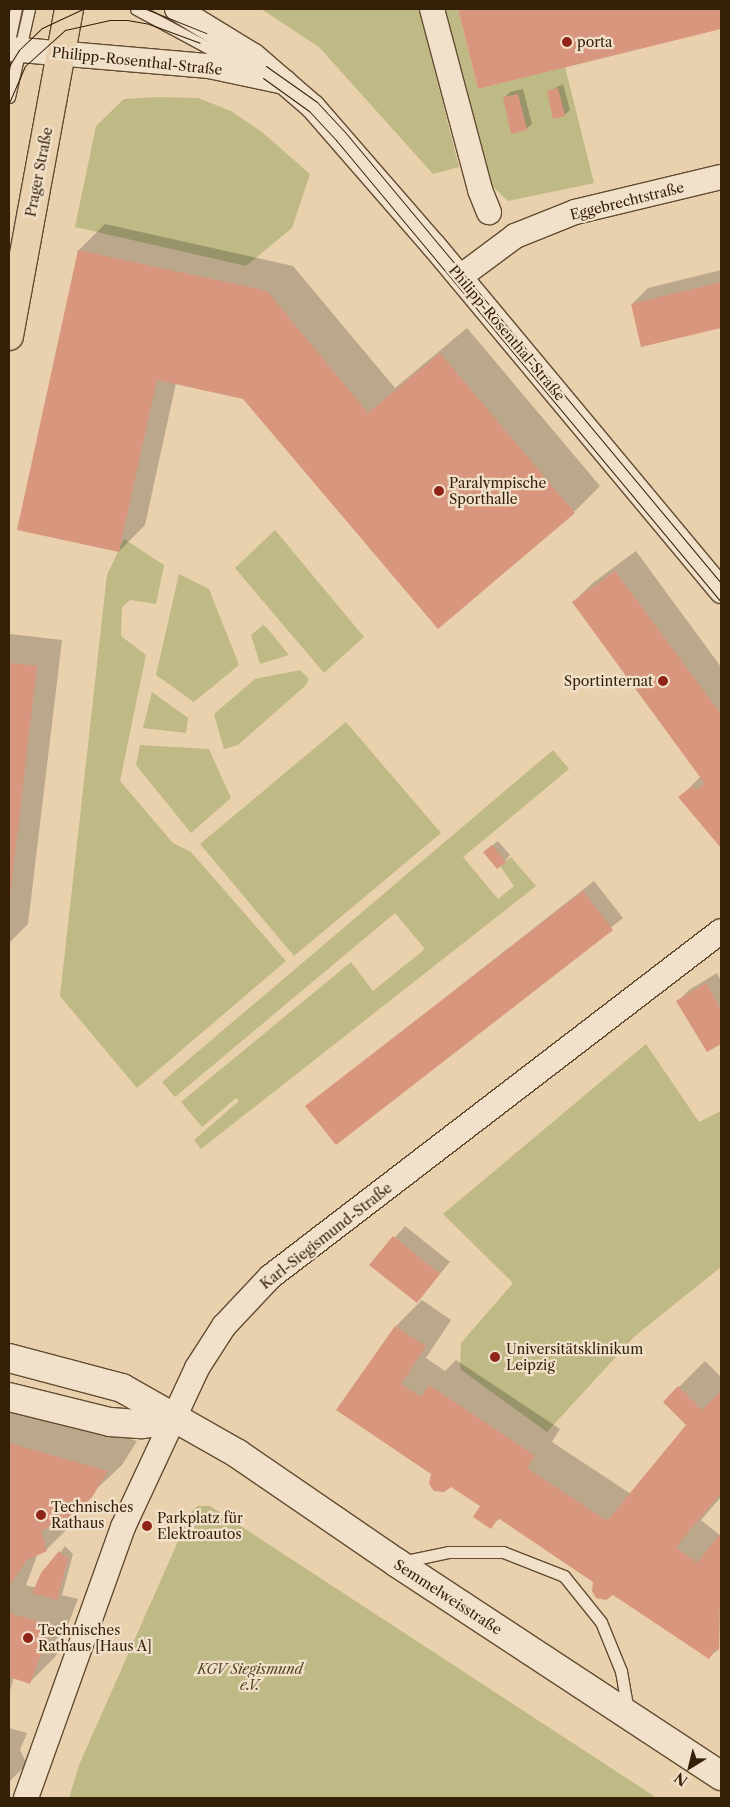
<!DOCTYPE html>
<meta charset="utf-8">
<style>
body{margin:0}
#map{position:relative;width:730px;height:1807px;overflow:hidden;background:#ead1ae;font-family:"Libre Caslon Text",serif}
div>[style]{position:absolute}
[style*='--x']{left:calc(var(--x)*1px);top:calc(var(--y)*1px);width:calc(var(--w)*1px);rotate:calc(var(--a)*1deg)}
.green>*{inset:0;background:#beb985}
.shadow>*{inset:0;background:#0003}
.building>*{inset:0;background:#d8967e}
.roads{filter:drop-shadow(1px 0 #624c31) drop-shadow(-1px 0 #624c31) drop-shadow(0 1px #624c31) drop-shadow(0 -1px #624c31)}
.lane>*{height:11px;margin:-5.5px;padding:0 5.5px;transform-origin:5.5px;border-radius:5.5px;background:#f1e1ca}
.street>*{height:24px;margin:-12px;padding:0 12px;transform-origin:12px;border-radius:12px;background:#f1e1ca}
.secondary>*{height:28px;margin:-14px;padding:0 14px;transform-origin:14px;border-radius:14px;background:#f1e1ca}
.primary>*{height:28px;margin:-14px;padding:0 14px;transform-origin:14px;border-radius:14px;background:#ead1ae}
.tram>*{height:1px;margin:-0.5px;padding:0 0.5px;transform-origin:0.5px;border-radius:0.5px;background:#341f07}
.dots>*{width:14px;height:14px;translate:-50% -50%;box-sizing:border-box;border:2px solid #f1e1ca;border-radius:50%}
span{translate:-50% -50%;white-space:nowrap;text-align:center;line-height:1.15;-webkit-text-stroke:4.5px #f1e1ca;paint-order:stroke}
.poi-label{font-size:14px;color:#341f07}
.left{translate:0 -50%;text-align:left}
.right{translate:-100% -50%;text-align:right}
.street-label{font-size:14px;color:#341f07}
.park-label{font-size:14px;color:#564626;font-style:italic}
.frame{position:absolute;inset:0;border:10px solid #341f07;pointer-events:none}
.north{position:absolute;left:665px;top:1742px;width:50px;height:50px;-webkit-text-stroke:4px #f1e1ca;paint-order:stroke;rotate:216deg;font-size:14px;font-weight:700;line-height:20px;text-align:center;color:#341f07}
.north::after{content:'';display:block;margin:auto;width:18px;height:22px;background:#341f07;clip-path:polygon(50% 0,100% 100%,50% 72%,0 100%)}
</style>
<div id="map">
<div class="green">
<i style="clip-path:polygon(261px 9px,419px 9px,459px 167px,433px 174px,319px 47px)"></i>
<i style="clip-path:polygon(444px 9px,458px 9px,478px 89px,565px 67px,594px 183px,508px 201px,488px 182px)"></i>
<i style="clip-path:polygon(158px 97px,198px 98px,231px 111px,262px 132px,310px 174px,292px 228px,246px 266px,75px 227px,96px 126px,124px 99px)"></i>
<i style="clip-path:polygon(275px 530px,364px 637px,324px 673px,235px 568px)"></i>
<i style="clip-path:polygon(124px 539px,164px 565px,156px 604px,130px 600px,122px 607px,121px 636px,146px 655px,120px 781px,173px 843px,191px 852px,286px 961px,137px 1088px,60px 996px,107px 575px)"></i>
<i style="clip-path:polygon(179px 574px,209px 589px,239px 665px,194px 702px,156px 675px)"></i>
<i style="clip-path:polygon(263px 625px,267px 628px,289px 655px,260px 664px,251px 635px)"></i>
<i style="clip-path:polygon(300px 670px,309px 679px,306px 685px,238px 745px,224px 749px,214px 714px,255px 679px)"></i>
<i style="clip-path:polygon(152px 692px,188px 718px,186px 733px,143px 728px)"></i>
<i style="clip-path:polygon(346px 722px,441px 833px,294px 956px,200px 844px)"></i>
<i style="clip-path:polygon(140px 745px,209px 749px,231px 798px,191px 833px,136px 765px)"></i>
<i style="clip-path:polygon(553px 750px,569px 769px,463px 857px,498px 899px,514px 886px,500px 866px,511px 857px,536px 886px,201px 1149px,194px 1140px,239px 1101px,236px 1098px,202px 1127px,181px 1102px,351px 962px,373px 991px,425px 949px,395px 913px,175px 1097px,162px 1082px)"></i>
<i style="clip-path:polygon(646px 1044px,699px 1122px,721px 1111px,721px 1267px,635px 1336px,547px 1432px,460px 1369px,461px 1343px,513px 1283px,443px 1214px)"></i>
<i style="clip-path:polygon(198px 1506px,210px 1506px,657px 1798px,69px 1798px,79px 1765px,191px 1512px)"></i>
</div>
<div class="shadow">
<i style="clip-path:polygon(459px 9px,721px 9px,721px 28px,479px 87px)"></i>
<i style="clip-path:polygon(563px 84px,570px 110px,564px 115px,548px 92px)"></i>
<i style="clip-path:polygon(523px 89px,532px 124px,526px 129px,504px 98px,510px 92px)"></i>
<i style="clip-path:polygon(105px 224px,293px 266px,395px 388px,467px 328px,600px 486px,574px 512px,438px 628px,244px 398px,176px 383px,145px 525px,119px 551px,79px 250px)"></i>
<i style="clip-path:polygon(721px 270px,721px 326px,642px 345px,632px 304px,648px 288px)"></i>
<i style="clip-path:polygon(636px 551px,721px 667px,721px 846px,680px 797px,701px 776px,573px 602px,594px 582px)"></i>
<i style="clip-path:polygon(10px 634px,62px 640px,28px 924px,9px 943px)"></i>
<i style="clip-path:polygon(498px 841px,510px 855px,505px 861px,490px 847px)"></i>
<i style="clip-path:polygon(594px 881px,623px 918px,336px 1144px,307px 1106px)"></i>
<i style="clip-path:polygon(717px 973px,721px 981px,721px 1043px,708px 1051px,678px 1001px,689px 990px)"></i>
<i style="clip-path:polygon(405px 1226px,450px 1262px,417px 1301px,371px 1265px)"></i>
<i style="clip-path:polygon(422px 1300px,451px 1320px,426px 1358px,445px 1371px,456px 1360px,560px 1429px,552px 1442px,631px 1494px,688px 1425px,664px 1402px,705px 1361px,721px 1377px,721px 1497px,701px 1520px,721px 1536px,719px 1649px,709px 1657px,500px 1518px,491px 1527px,482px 1506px,338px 1410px,396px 1326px)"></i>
<i style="clip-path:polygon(9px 1405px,137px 1441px,122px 1465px,70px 1514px,72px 1524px,46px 1550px,38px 1553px,26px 1585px,36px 1588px,65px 1546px,73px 1554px,62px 1595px,78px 1599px,56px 1656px,30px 1682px,14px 1677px,9px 1694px)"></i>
<i style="clip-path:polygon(9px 1728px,27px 1733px,20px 1750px,27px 1764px,9px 1782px)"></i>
</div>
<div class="building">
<i style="clip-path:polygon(458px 9px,721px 9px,721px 29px,478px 89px)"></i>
<i style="clip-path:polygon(558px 88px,565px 116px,553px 119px,547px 91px)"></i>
<i style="clip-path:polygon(518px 94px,527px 130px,511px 134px,503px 97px)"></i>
<i style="clip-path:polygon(78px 250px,267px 291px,368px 413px,440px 353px,575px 513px,438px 629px,243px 399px,157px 380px,119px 552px,17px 530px)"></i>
<i style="clip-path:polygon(721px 282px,721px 328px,641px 347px,631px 304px)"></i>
<i style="clip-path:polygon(615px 571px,721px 714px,721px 848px,678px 797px,693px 786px,696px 790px,705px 784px,572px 602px)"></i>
<i style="clip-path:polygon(9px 663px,37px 666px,10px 897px,9px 897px)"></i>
<i style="clip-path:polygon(492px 845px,506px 862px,497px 869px,483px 852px)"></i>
<i style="clip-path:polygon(583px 891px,613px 930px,336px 1145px,305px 1106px)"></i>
<i style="clip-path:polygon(706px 983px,721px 1010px,721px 1044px,707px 1052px,676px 1001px)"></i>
<i style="clip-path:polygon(393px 1236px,440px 1274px,417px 1303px,369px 1265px)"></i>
<i style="clip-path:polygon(395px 1326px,426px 1346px,401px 1384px,421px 1397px,429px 1385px,535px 1456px,527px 1468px,607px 1521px,686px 1425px,663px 1402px,678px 1386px,702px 1410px,721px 1391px,721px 1493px,676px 1547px,697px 1563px,721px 1533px,719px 1651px,716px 1649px,709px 1659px,613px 1595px,606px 1600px,596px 1598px,592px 1591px,593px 1582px,498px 1518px,491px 1529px,473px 1517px,480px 1506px,451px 1487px,444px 1492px,434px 1491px,429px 1484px,431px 1474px,336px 1410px)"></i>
<i style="clip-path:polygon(9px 1443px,108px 1471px,92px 1497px,78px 1512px,41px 1531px,47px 1551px,27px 1560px,9px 1586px)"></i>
<i style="clip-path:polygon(59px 1551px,68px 1559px,57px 1600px,32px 1593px,41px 1573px)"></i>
<i style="clip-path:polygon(9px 1613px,52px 1625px,30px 1684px,9px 1677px)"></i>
</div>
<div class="roads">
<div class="lane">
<i style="--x:136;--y:9;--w:118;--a:28.3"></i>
<i style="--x:9;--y:41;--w:33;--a:-78"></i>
<i style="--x:9;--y:97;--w:90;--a:-77.2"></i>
<i style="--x:401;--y:1562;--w:48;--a:-12"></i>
<i style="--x:448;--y:1552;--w:55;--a:0"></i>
<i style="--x:503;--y:1552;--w:66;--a:21.5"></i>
<i style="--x:564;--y:1576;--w:59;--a:51.2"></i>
<i style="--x:601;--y:1622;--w:53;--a:67.8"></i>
<i style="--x:621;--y:1671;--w:41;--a:80.1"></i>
</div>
<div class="street">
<i style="--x:177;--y:9;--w:90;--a:31.4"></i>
<i style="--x:254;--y:56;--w:78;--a:40.8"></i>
<i style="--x:313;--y:107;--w:184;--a:49"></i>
<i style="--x:434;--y:246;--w:449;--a:50.2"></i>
<i style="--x:432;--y:9;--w:187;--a:75.1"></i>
<i style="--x:480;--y:190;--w:24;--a:68"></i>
<i style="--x:9;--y:49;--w:201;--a:4.9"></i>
<i style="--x:209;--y:66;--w:77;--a:12"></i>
<i style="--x:460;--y:277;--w:69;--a:-36.7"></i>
<i style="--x:515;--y:236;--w:65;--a:-21.8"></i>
<i style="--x:575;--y:212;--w:150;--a:-13.5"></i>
<i style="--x:26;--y:1798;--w:288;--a:-70.3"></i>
<i style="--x:123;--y:1527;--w:175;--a:-65"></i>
<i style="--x:197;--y:1368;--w:50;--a:-57.3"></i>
<i style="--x:224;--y:1326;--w:67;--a:-46.8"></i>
<i style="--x:270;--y:1277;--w:568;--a:-37.49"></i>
</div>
<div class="secondary">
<i style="--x:9;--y:1358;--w:117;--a:14.9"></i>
<i style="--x:122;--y:1388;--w:133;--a:29.6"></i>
<i style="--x:238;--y:1454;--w:193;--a:34.4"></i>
<i style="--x:397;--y:1563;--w:388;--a:33.3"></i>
<i style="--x:9;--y:1397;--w:104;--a:13.9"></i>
<i style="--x:110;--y:1422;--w:32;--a:4"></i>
<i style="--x:142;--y:1424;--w:32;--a:-7"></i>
</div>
<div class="primary">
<i style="--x:9;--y:336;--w:332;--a:-79.6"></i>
</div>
</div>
<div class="tram">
<i style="--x:146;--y:9;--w:65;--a:21.8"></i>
<i style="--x:9;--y:66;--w:19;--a:-58"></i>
<i style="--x:19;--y:50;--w:32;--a:-44"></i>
<i style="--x:42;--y:28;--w:45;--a:-24.9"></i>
<i style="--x:266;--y:66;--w:62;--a:35.2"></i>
<i style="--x:317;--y:102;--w:41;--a:47"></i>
<i style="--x:345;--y:132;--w:587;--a:50.18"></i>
<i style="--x:263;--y:78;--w:57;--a:35.7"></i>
<i style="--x:309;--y:111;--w:40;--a:47"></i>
<i style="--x:336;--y:140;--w:601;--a:50.19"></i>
<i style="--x:9;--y:103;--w:40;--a:-66.6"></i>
<i style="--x:25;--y:66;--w:54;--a:-42"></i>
<i style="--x:65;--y:30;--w:46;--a:-12.5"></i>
<i style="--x:110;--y:20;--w:17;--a:0"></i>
<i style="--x:127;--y:20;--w:22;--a:10"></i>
<i style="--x:149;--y:24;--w:54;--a:20.4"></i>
</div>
<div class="dots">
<i style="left:567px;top:42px;background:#8f2418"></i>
<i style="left:439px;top:491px;background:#8f2418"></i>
<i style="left:663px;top:681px;background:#8f2418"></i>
<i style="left:495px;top:1357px;background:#8f2418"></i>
<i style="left:41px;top:1515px;background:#8f2418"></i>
<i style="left:147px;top:1526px;background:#8f2418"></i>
<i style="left:28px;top:1638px;background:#8f2418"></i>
</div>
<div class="poi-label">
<span class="left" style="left:577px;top:42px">porta</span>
<span class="left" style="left:449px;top:491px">Paralympische<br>Sporthalle</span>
<span class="right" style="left:653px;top:681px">Sportinternat</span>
<span class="left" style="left:506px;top:1357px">Universitätsklinikum<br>Leipzig</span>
<span class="left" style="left:51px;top:1515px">Technisches<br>Rathaus</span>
<span class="left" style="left:157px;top:1526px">Parkplatz für<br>Elektroautos</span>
<span class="left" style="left:38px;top:1638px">Technisches<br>Rathaus [Haus A]</span>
</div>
<div class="street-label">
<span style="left:137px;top:61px;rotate:6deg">Philipp-Rosenthal-Straße</span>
<span style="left:39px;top:172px;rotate:-79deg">Prager Straße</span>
<span style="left:627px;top:201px;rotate:-14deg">Eggebrechtstraße</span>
<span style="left:507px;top:333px;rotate:50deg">Philipp-Rosenthal-Straße</span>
<span style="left:326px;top:1236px;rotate:-38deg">Karl-Siegismund-Straße</span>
<span style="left:448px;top:1597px;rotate:33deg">Semmelweisstraße</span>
</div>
<div class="park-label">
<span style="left:250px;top:1677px">KGV Siegismund<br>e.V.</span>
</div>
<div class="frame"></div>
<div class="north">N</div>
</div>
